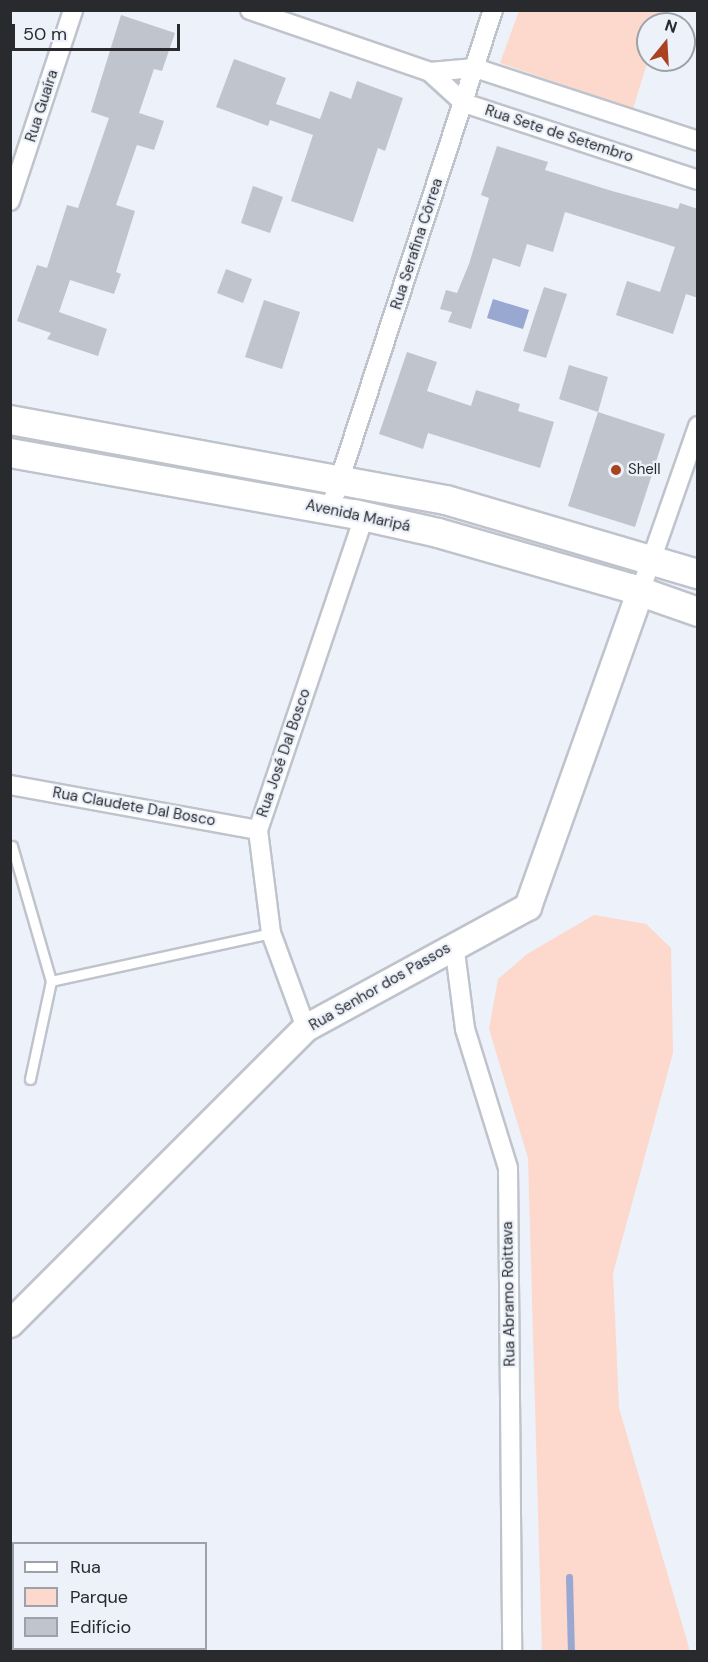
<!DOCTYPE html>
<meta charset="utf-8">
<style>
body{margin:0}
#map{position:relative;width:708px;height:1662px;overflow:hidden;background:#ecf1fa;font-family:"DM Sans",sans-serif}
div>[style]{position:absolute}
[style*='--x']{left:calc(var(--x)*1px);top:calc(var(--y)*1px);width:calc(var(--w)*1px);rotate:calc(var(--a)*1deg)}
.green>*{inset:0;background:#fdd8cc}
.water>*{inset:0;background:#98a8d1}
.stream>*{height:7px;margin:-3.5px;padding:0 3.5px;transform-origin:3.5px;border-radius:3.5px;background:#98a8d1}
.building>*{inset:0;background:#c0c4cd}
.roads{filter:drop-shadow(2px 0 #bfc3cc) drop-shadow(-2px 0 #bfc3cc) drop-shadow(0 2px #bfc3cc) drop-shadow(0 -2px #bfc3cc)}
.lane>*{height:9px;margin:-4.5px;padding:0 4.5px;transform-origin:4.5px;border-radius:4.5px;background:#fff}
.street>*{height:18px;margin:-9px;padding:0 9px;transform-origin:9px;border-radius:9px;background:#fff}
.secondary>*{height:26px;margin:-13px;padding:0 13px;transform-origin:13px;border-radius:13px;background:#fff}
.primary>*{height:28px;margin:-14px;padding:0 14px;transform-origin:14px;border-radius:14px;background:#fff}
.dots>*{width:16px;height:16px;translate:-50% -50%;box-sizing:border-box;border:3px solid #ecf1fa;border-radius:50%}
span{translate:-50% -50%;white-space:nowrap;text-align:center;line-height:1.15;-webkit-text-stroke:4.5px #ecf1fa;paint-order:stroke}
.street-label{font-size:15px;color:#292a2e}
.poi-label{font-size:15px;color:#292a2e}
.left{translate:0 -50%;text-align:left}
.frame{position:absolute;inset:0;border:12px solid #292a2e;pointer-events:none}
.legend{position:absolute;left:12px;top:1542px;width:195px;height:108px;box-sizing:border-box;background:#ecf1fa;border:2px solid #9ea1a8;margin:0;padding:8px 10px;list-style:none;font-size:18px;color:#292a2e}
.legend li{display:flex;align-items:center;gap:12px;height:30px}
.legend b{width:30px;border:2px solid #9ea1a8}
.north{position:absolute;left:636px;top:12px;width:60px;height:60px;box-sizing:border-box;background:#ecf1fa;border:2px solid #9ea1a8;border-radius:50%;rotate:18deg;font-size:16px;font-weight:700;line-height:24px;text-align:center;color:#292a2e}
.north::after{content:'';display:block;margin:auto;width:21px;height:27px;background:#aa4221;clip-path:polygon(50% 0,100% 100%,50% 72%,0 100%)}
.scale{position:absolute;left:12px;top:24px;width:168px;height:27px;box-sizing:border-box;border:3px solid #292a2e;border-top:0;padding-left:8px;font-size:18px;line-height:21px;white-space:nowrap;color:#292a2e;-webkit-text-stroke:4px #ecf1fa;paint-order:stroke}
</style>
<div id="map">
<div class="green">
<i style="clip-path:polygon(519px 11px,664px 11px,660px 24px,648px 24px,648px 60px,633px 109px,500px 63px)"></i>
<i style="clip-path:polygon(594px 915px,646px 924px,671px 948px,673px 1053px,613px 1273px,619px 1408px,690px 1651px,542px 1651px,528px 1158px,489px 1029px,498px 979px,527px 954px)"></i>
</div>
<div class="water">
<i style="clip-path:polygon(493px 299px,529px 310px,523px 329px,487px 318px)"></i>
</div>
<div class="stream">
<i style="--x:569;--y:1577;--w:75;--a:88.5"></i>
</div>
<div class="building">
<i style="clip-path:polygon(121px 15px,175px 33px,162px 71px,154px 69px,139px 113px,164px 121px,154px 150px,137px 145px,116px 205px,135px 211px,116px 272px,121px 274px,114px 294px,70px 280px,59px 312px,107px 329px,98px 356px,47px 339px,51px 333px,17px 321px,37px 265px,47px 268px,67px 205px,78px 208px,109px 118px,91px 112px)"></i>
<i style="clip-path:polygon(234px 59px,286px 78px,276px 104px,320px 119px,330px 91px,351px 99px,357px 81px,403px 98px,385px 151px,378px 148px,353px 222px,291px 201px,313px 135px,270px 120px,268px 126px,216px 107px)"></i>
<i style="clip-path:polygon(497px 146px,548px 162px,545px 170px,612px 191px,678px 209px,680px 203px,698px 209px,698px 298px,686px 294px,673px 334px,616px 315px,627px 281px,660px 292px,675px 247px,565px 212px,553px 252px,527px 244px,520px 267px,493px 258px,471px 329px,448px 322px,452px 312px,440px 309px,446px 290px,457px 293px,469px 264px,489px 198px,481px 195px)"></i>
<i style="clip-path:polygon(253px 186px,283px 197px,270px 233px,241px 223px)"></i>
<i style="clip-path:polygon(226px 269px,252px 279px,243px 303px,217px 293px)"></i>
<i style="clip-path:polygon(544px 287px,567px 294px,546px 358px,523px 351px)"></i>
<i style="clip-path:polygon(264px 300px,300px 312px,282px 369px,245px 357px)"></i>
<i style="clip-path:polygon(407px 352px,437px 362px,427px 391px,471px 406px,476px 390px,520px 404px,518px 411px,554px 422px,540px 468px,428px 433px,423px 449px,379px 434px)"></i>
<i style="clip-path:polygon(569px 365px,608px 377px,598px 412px,559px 399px)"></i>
<i style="clip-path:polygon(598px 412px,665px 434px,635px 527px,568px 506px)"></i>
</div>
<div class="roads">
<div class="lane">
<i style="--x:12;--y:846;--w:141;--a:73.9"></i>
<i style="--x:51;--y:981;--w:225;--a:-12.3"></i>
<i style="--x:30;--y:1079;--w:100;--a:-77.9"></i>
</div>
<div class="street">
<i style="--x:250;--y:10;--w:190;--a:19"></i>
<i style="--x:430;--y:72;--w:46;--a:42.4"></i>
<i style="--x:464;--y:103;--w:246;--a:18.2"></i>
<i style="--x:430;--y:72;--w:45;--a:-5.1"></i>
<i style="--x:475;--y:68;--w:235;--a:18.1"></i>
<i style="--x:10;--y:201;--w:201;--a:-71.7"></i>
<i style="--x:330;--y:509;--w:525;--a:-71.91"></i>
<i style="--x:640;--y:592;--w:176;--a:-70.7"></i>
<i style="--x:10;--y:785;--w:252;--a:10.3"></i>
<i style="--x:454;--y:944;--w:86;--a:82.6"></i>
<i style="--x:465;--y:1029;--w:145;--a:72.8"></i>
<i style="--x:508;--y:1168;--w:484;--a:89.5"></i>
<i style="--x:306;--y:1028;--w:101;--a:-110.2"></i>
<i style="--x:271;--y:933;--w:104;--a:-97.2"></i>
<i style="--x:258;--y:830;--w:331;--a:-71.3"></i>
<i style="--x:10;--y:1556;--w:4;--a:14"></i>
</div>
<div class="secondary">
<i style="--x:10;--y:1324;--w:419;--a:-45"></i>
<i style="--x:306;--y:1028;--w:253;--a:-28.6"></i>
<i style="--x:528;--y:907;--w:334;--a:-70.4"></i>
</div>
<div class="primary">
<i style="--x:10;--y:420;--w:443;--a:10.4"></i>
<i style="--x:446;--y:500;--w:263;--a:16.4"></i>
<i style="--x:10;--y:453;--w:349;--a:10.1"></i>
<i style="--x:354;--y:514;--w:86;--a:12.7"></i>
<i style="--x:438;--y:533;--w:200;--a:16"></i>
<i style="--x:630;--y:588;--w:72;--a:19.4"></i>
</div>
</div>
<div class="dots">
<i style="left:616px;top:470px;background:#aa4221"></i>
</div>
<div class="street-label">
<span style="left:42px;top:106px;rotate:-72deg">Rua Guaíra</span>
<span style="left:559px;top:134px;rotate:18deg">Rua Sete de Setembro</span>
<span style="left:417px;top:244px;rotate:-72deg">Rua Serafina Côrrea</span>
<span style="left:358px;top:516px;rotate:12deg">Avenida Maripá</span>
<span style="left:284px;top:753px;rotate:-71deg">Rua José Dal Bosco</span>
<span style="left:134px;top:807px;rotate:10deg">Rua Claudete Dal Bosco</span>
<span style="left:380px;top:987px;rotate:-30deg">Rua Senhor dos Passos</span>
<span style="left:509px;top:1294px;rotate:-91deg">Rua Abramo Roittava</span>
</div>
<div class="poi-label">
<span class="left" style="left:628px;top:470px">Shell</span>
</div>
<div class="frame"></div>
<ul class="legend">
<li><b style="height:8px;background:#fff"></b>Rua</li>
<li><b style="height:16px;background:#fdd8cc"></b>Parque</li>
<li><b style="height:16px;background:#c0c4cd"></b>Edifício</li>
</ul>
<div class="north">N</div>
<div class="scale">50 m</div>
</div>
